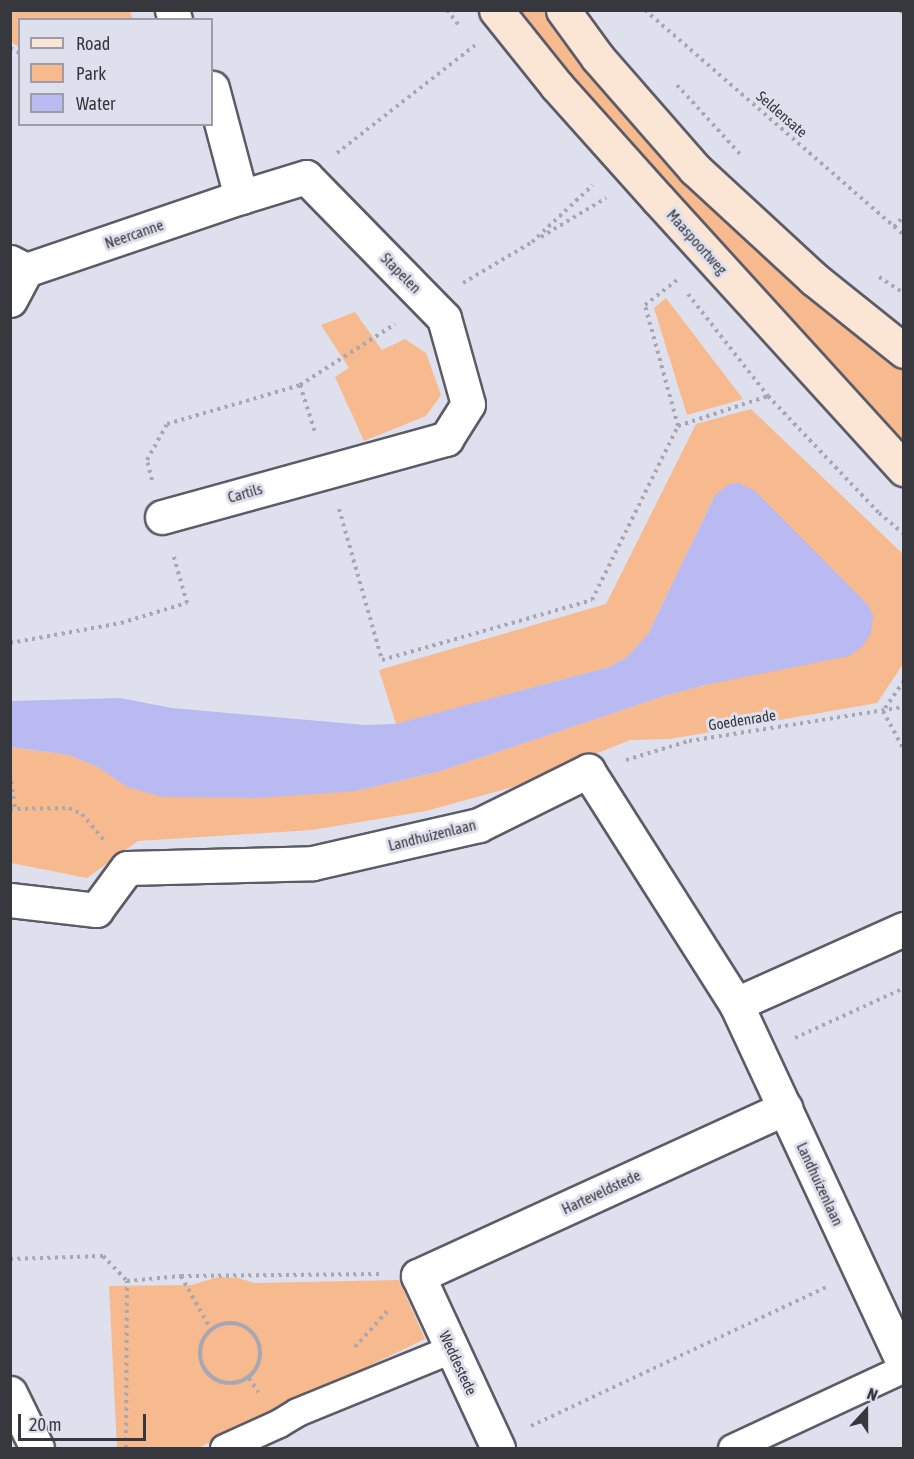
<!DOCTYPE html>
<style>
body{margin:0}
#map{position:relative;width:914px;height:1459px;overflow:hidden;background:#dfe0ee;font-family:"Asap Condensed",sans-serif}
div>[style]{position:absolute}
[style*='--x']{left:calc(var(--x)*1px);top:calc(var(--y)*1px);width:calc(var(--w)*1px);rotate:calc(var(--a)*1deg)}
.green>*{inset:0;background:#f7b98e}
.water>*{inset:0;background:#b8baf1}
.path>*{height:4px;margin-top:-2px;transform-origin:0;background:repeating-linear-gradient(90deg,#a6a7b2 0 3px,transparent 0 7.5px)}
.path>.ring{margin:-2px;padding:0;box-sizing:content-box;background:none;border:4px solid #a6a7b2;border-radius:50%}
.roads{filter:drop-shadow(2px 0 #5b5c68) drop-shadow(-2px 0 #5b5c68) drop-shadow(0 2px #5b5c68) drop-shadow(0 -2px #5b5c68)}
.pedestrian>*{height:27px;margin:-13.5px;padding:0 13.5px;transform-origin:13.5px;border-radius:13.5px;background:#fff}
.minor>*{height:33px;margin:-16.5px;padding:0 16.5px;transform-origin:16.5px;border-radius:16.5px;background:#fff}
.secondary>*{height:33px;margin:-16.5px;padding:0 16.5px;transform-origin:16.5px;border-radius:16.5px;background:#fbe6d6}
span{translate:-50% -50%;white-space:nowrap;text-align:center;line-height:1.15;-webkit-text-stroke:6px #dfe0ee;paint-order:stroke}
.street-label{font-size:15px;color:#37383d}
.frame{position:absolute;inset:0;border:12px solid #37383d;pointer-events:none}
.legend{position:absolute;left:18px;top:18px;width:195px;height:108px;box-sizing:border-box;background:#dfe0ee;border:2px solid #9c9da7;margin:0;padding:8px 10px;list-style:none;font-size:18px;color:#37383d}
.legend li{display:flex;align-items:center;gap:12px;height:30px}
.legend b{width:30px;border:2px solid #9c9da7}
.north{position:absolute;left:836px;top:1381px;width:60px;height:60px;-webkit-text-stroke:4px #dfe0ee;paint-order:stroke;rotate:21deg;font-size:16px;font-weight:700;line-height:24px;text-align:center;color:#37383d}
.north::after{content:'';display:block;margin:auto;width:21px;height:27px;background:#37383d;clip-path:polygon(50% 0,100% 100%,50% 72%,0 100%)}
.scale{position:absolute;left:18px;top:1414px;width:128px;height:27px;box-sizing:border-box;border:3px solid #37383d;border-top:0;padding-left:8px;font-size:18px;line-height:21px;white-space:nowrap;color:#37383d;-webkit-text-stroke:4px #dfe0ee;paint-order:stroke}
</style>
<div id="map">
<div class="green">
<i style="clip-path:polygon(11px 10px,130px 11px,133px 19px,20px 20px,19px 47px,11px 42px)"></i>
<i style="clip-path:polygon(518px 11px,546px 11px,585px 64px,804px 290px,903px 369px,903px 443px,671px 189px,569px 74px)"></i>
<i style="clip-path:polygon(666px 298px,743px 399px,687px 415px,654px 308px)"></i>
<i style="clip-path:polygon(355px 312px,382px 350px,405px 339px,426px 353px,441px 395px,426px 416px,364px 441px,335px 377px,349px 368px,321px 325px)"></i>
<i style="clip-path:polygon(751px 409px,903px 554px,903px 664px,877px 703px,670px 739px,630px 740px,513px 787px,426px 811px,312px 830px,138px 841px,87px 878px,11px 863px,10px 747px,69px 755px,98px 767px,127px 787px,356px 791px,441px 771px,664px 696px,709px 684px,715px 495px,648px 634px,627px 657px,609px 667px,396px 724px,379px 670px,606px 604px,696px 424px)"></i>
<i style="clip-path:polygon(218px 1277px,238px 1278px,255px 1283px,399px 1280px,425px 1339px,198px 1448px,117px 1448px,109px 1286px,192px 1285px)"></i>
</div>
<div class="water">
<i style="clip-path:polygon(739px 483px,755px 491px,867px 604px,873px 615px,871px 633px,862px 647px,849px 656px,709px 684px,664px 696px,441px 771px,356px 791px,258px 798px,163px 797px,127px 787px,98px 767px,69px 755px,11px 747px,11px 701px,120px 698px,172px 708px,365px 725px,395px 724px,609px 667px,627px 657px,648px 634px,715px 495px,729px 484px)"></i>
</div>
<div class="path">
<i style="--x:447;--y:10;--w:18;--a:52"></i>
<i style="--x:645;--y:10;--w:343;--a:41"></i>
<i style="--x:900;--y:10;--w:6;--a:45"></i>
<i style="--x:10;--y:48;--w:11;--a:27"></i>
<i style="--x:677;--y:85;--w:95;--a:47.6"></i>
<i style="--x:337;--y:153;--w:175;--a:-38"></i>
<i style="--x:894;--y:227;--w:15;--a:-48"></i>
<i style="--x:541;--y:237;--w:76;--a:-31"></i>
<i style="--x:879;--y:277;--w:30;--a:33"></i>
<i style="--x:463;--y:283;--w:80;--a:-30.7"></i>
<i style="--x:532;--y:242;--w:83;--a:-43.1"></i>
<i style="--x:688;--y:294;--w:130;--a:51.9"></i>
<i style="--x:768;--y:396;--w:161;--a:46.5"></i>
<i style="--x:879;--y:513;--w:33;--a:40"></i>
<i style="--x:300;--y:385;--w:52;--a:72.3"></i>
<i style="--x:678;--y:426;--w:95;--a:-18.4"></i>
<i style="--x:152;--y:480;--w:21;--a:-104"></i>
<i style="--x:147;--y:460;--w:41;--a:-60.9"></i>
<i style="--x:167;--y:424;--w:139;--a:-16.3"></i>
<i style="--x:300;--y:385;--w:113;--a:-32.7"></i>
<i style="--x:339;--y:509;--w:157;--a:74.1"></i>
<i style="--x:382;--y:660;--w:218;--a:-15.9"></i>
<i style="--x:592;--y:600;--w:194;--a:-63.7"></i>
<i style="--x:678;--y:426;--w:125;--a:-105.3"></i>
<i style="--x:645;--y:305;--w:41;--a:-38"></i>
<i style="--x:10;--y:643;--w:113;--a:-10.2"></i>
<i style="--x:121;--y:623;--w:69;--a:-16.9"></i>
<i style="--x:187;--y:603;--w:51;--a:-105.9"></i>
<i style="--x:904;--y:681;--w:37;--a:125"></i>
<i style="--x:883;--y:711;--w:44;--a:61.7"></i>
<i style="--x:626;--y:760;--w:66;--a:-16.8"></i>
<i style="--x:689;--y:741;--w:218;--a:-9"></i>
<i style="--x:10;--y:774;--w:34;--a:82"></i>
<i style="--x:10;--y:809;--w:59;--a:-1"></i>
<i style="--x:69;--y:808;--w:14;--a:25"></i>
<i style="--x:82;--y:814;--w:34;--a:50"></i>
<i style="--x:795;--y:1038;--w:120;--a:-24.6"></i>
<i style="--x:10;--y:1259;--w:93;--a:-1.8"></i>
<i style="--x:103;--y:1256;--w:35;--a:46"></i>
<i style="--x:127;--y:1281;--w:54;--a:-5.3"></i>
<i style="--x:181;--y:1276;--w:200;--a:-0.6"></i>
<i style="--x:181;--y:1276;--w:62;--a:60.9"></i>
<i class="ring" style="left:200px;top:1323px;width:56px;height:56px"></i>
<i style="--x:355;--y:1347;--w:52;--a:-48.1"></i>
<i style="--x:249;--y:1378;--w:17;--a:57"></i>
<i style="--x:531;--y:1426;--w:326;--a:-25.2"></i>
<i style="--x:126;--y:1448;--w:167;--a:-89.7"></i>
</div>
<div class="roads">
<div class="pedestrian">
<i style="--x:224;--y:1448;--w:60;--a:-24.4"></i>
<i style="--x:279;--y:1423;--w:21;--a:-31"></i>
<i style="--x:297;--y:1412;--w:166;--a:-22.2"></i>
<i style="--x:732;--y:1448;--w:190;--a:-24.9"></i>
</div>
<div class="minor">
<i style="--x:172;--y:10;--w:10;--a:73"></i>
<i style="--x:10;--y:262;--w:18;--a:27"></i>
<i style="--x:26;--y:270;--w:227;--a:-18.8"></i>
<i style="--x:10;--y:300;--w:34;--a:-62"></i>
<i style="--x:162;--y:517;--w:295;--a:-15.4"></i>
<i style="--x:446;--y:439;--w:41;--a:-57.8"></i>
<i style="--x:468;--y:404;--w:89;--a:-105.6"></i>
<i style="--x:444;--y:318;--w:197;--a:-134.4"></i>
<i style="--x:306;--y:177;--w:68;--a:162.9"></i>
<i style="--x:241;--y:197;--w:113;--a:-104.9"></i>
<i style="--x:10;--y:900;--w:87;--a:6.6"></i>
<i style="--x:96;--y:910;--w:52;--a:-53.6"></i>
<i style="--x:127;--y:868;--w:186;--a:-1.5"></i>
<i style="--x:313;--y:863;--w:170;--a:-12.9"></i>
<i style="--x:479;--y:825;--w:122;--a:-26.4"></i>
<i style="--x:588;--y:771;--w:276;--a:57.6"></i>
<i style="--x:736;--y:1004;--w:398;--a:65"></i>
<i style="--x:736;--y:1004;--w:184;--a:-24.1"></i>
<i style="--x:10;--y:1393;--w:61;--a:63.9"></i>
<i style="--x:498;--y:1448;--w:190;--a:-114.9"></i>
<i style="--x:418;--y:1276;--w:404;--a:-24.6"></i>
</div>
<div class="secondary">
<i style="--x:496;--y:10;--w:96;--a:51.3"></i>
<i style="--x:556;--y:85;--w:154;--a:48.2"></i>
<i style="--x:659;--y:200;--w:364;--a:47.7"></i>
<i style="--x:563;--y:10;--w:59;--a:53.9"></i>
<i style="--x:598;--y:58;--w:147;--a:48.9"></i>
<i style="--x:695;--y:169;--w:162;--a:42.7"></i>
<i style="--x:814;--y:279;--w:115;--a:38.7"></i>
</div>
</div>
<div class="street-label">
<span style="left:782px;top:114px;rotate:41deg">Seldensate</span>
<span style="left:134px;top:234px;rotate:-19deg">Neercanne</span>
<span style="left:697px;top:242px;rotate:48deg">Maaspoortweg</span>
<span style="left:401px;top:273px;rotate:45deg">Stapelen</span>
<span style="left:245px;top:493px;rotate:-16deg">Cartils</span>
<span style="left:742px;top:720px;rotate:-9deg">Goedenrade</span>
<span style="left:432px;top:835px;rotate:-14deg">Landhuizenlaan</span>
<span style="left:820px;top:1184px;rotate:65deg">Landhuizenlaan</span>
<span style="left:601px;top:1192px;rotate:-25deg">Harteveldstede</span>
<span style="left:458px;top:1363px;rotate:65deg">Weddestede</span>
</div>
<div class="frame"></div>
<ul class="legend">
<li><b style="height:8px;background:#fbe6d6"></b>Road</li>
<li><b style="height:16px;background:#f7b98e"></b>Park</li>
<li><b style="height:16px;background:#b8baf1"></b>Water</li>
</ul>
<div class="north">N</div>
<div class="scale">20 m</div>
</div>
